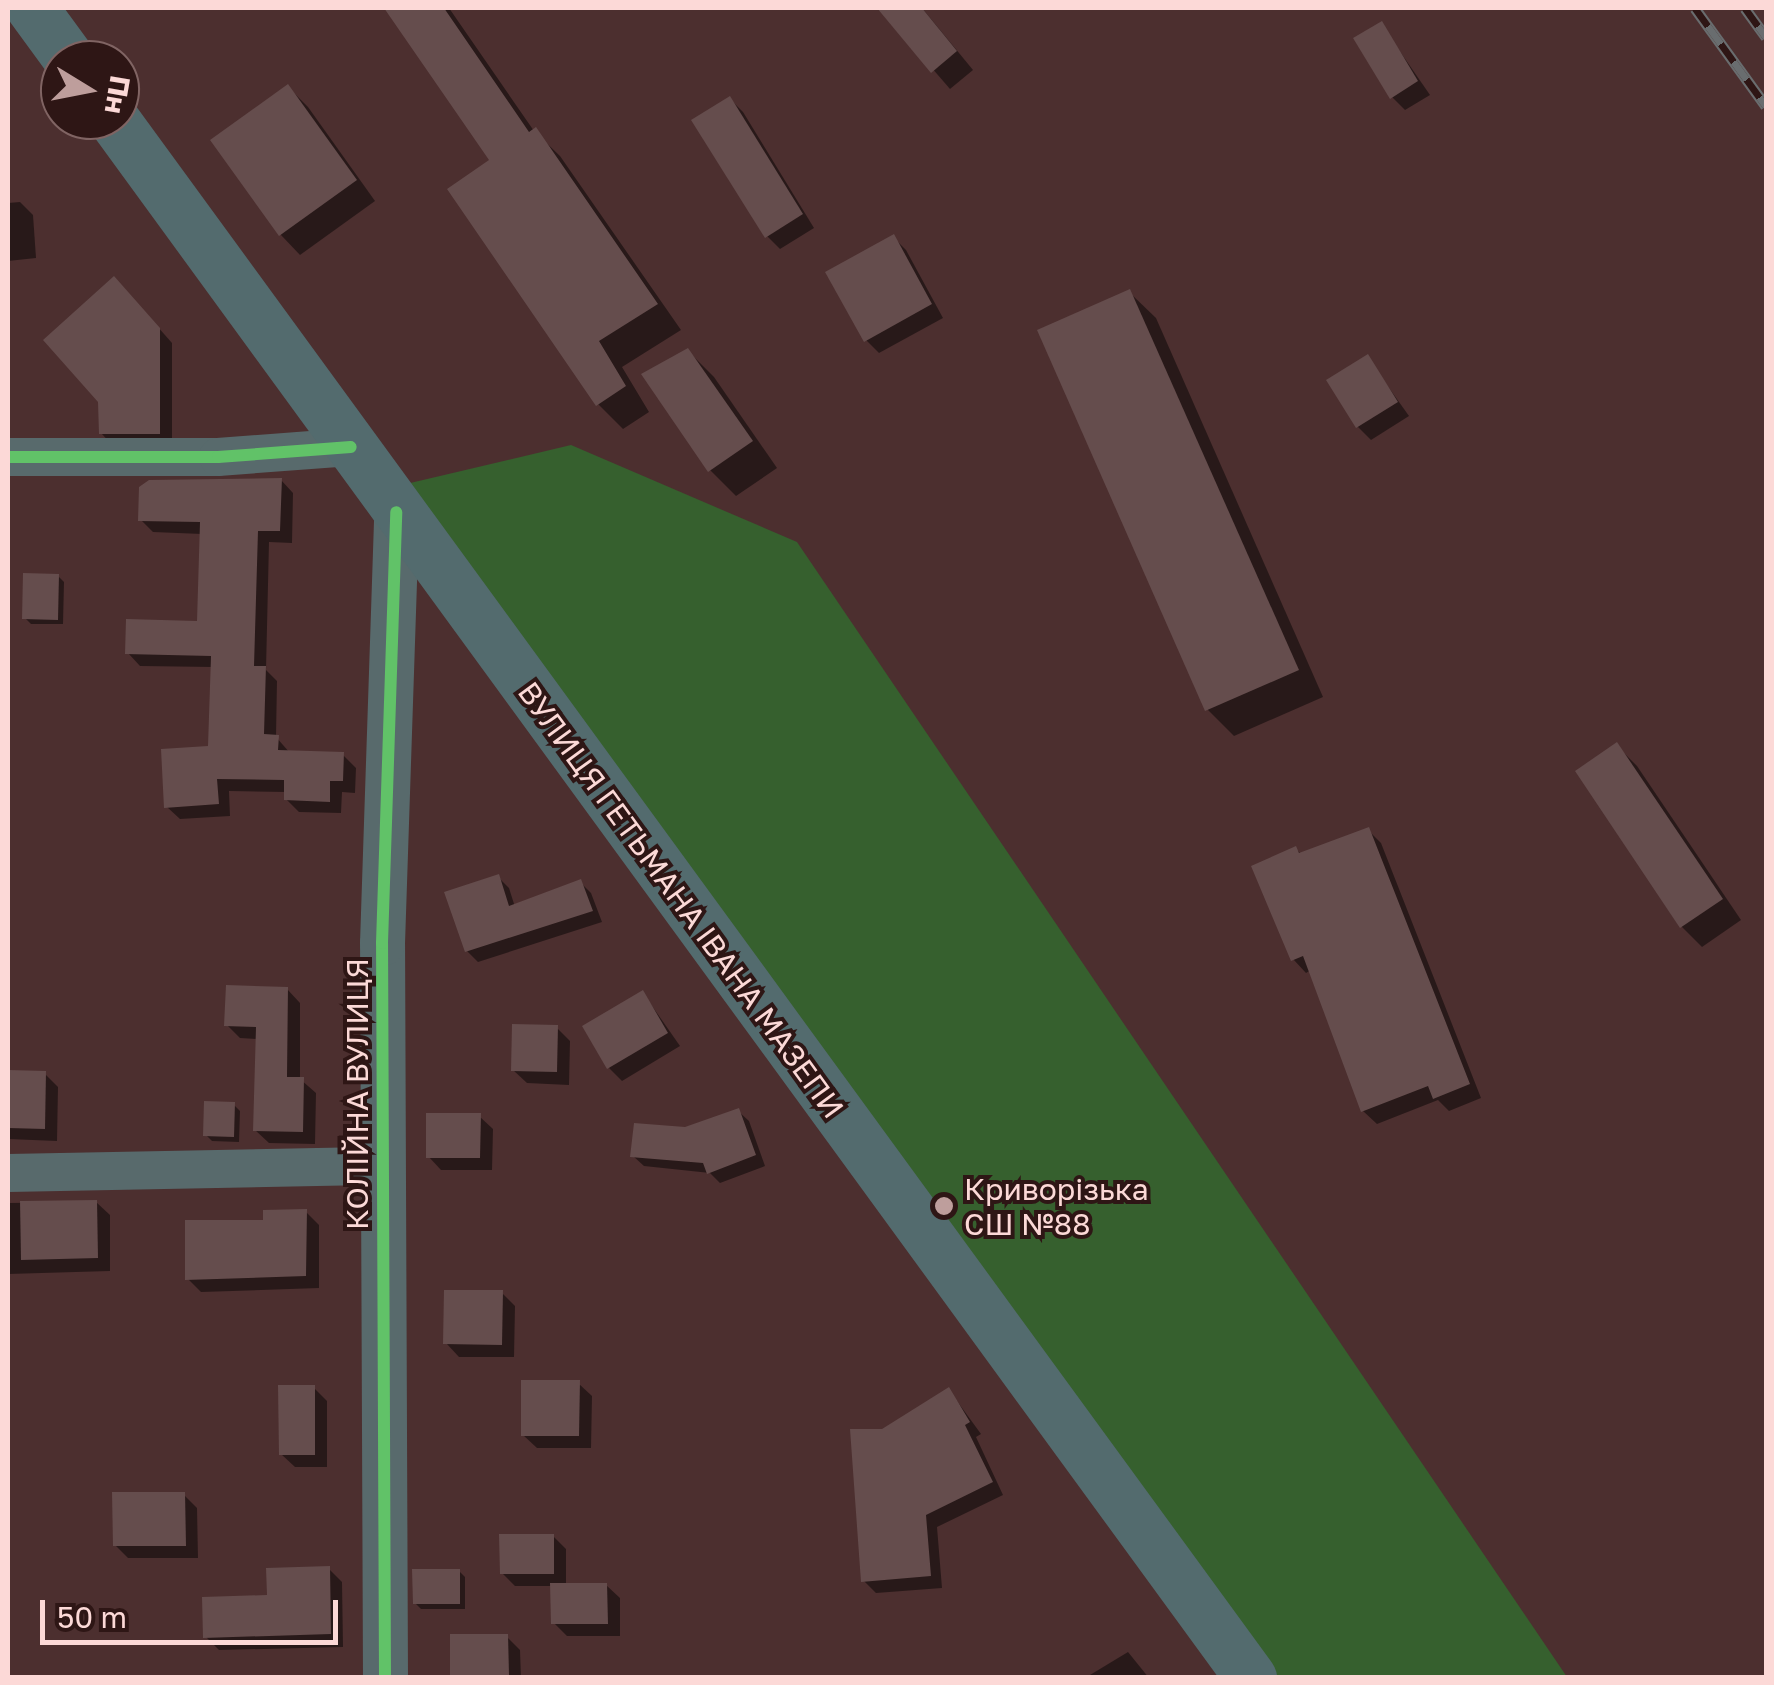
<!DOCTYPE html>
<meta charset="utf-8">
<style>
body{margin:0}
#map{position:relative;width:1774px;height:1685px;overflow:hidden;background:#4c2f2f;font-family:"Golos Text",sans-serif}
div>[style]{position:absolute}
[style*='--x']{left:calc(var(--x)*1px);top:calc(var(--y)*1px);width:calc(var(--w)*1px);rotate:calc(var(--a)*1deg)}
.green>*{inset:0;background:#36602e}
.shadow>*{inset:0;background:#0007}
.building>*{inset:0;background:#654d4d}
.minor>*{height:38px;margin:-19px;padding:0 19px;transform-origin:19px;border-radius:19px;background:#586a6c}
.tertiary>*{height:45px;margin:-22.5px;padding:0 22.5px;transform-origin:22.5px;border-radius:22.5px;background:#586a6c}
.secondary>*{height:52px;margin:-26px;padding:0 26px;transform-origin:26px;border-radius:26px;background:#536b6e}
.rail>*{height:11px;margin-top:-5.5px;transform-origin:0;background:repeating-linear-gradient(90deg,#2e1615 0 22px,#696d6f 0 44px);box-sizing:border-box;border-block:2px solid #696d6f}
.cycleway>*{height:12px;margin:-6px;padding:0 6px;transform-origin:6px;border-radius:6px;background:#61c268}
.dots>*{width:28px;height:28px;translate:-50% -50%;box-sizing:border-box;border:5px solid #2e1615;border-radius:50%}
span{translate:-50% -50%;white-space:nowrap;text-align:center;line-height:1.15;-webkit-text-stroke:8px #2e1615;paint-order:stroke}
.street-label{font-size:30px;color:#fcd9d7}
.poi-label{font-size:30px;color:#fcd9d7}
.left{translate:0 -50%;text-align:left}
.frame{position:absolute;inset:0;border:10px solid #fcd9d7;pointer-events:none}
.north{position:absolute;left:40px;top:40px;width:100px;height:100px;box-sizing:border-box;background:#2e1615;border:2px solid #806463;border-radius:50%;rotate:100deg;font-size:28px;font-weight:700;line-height:40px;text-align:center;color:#fcd9d7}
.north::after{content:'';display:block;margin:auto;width:35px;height:45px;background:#be9e9c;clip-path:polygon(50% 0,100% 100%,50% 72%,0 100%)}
.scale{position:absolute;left:40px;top:1600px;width:298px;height:45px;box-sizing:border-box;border:5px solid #fcd9d7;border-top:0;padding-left:12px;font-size:30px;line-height:35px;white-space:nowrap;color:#fcd9d7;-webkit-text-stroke:8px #2e1615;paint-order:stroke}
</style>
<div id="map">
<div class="green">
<i style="clip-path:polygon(571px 445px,797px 542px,1567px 1677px,1247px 1677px,372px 492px)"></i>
</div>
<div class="shadow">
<i style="clip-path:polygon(387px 8px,449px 8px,534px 131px,560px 156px,681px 330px,622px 367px,649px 412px,623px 429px,598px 404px,451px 190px,493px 160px)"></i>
<i style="clip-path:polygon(880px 8px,922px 8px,973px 70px,950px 89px)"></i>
<i style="clip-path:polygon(1381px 24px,1430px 95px,1405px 110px,1392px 97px)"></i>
<i style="clip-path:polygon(288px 87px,308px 107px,375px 201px,300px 255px,281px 235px)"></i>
<i style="clip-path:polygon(730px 99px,743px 112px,814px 228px,780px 249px,767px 236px)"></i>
<i style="clip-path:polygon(20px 202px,33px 215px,36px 258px,8px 261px,8px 203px)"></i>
<i style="clip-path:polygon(893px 237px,906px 250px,943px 318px,879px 353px,866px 340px)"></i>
<i style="clip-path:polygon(127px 292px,172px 343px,172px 447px,114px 447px,101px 433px)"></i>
<i style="clip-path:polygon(1129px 292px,1156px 318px,1323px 697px,1234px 736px,1208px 710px)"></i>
<i style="clip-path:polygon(688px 351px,714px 377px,777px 468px,736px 496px,710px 470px)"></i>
<i style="clip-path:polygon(1367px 357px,1409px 416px,1371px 440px,1358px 427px)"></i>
<i style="clip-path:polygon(281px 480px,293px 493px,292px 543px,269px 542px,266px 670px,277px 681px,276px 737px,290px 753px,343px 755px,356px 768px,355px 793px,342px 792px,341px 813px,299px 812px,286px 799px,286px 792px,229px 791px,230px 816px,180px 819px,167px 807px,211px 748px,213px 667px,140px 666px,128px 653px,199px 623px,202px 534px,153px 532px,141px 520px)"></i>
<i style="clip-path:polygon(58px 576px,64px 582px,63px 624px,31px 624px,25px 618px)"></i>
<i style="clip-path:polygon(1617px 746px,1637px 766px,1741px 920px,1702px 947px,1682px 927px,1578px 772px)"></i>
<i style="clip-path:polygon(1368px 830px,1381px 843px,1481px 1098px,1449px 1111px,1438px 1100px,1377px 1124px,1363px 1111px,1311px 970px,1306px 973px,1293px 959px,1296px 849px,1302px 855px)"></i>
<i style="clip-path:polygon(498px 877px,509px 888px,515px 907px,580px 882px,591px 893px,602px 922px,478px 962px,467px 951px)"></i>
<i style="clip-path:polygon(287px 989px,300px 1003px,300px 1079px,316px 1093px,315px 1144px,269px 1143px,255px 1130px,258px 1039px,240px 1038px,227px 1025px)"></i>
<i style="clip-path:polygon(643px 993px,680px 1046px,622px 1081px,609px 1068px)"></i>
<i style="clip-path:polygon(557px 1028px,570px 1041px,569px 1085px,527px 1083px,513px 1070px)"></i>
<i style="clip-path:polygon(8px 1073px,45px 1074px,58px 1087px,57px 1141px,8px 1139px)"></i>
<i style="clip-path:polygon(234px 1105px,240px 1111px,239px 1142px,212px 1141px,206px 1135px)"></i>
<i style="clip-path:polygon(738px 1111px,749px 1121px,765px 1166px,720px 1183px,710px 1173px,644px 1166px,633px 1156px)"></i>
<i style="clip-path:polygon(479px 1116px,493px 1129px,492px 1170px,441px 1170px,428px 1156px)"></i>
<i style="clip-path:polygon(96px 1202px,110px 1215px,110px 1271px,8px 1274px,8px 1203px)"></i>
<i style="clip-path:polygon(306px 1212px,319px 1225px,319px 1288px,201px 1292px,188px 1279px,266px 1223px)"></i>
<i style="clip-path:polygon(502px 1293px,515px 1306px,514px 1357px,459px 1357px,446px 1343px)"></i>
<i style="clip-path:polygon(578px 1383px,592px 1396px,591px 1448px,537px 1448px,523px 1435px)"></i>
<i style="clip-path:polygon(314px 1388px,327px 1401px,327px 1467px,295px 1467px,281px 1454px)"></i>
<i style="clip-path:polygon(949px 1390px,981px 1434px,976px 1437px,1003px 1495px,937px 1527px,942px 1588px,876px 1593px,863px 1580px,882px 1431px)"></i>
<i style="clip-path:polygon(184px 1495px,197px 1508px,198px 1558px,128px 1558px,115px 1545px)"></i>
<i style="clip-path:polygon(553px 1536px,566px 1549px,566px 1586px,606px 1585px,620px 1598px,620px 1636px,567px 1636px,554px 1623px,553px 1586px,515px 1586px,502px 1573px)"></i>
<i style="clip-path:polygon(329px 1569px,342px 1582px,343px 1647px,219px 1650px,206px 1637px)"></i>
<i style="clip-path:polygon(459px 1571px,465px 1577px,465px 1609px,421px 1609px,415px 1603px)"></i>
<i style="clip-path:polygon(453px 1637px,507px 1637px,520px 1650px,521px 1678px,453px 1678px)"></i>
<i style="clip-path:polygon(1128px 1652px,1149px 1678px,1085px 1678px)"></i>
</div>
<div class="building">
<i style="clip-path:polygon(384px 8px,444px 8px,529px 132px,536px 127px,658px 304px,599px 341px,626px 386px,596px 406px,447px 189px,489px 160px)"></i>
<i style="clip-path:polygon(877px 8px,922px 8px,957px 51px,931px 73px)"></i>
<i style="clip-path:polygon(1382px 21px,1418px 81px,1390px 99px,1353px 38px)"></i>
<i style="clip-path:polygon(288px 84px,357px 180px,279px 236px,210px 140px)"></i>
<i style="clip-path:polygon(730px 96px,803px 214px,765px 238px,691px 120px)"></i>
<i style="clip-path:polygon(894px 234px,932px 304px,864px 342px,825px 272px)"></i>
<i style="clip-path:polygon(114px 276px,160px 328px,160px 434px,99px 434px,98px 402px,43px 340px)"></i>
<i style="clip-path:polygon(1130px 289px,1299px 670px,1205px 711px,1037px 330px)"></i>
<i style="clip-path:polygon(688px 348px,753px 441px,708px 472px,641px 374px)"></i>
<i style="clip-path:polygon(1368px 354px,1398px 402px,1356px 428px,1326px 380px)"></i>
<i style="clip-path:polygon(282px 478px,280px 531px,258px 531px,254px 666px,266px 666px,264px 734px,279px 735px,278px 750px,344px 752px,343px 781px,330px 781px,330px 802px,284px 800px,284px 780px,217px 779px,219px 804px,164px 808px,161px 749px,208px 746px,211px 656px,125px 654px,126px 619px,197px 621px,200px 522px,138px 521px,139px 487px,149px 480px)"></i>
<i style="clip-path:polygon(23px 573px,59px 574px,58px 620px,22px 619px)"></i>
<i style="clip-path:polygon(1617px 742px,1723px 899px,1680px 928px,1575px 771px)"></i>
<i style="clip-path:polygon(1369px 827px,1470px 1084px,1433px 1099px,1428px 1086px,1361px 1112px,1303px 956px,1291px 961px,1251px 866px,1296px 846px,1299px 853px)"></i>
<i style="clip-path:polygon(499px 874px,509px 906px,581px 879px,593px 911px,465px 952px,444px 892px)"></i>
<i style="clip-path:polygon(226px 985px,288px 987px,287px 1077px,304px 1077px,303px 1132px,253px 1131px,256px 1027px,224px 1026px)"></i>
<i style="clip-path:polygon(643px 990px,668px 1033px,607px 1069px,582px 1026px)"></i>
<i style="clip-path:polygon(512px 1024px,558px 1025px,557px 1072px,511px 1071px)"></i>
<i style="clip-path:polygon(8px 1070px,46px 1071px,45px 1129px,8px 1128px)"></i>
<i style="clip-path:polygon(204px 1101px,235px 1102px,234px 1137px,203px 1136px)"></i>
<i style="clip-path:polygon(739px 1108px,756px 1155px,707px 1174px,703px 1163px,630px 1157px,634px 1123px,685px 1127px)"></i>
<i style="clip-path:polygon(426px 1113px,481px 1113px,480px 1158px,426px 1158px)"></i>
<i style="clip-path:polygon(97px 1200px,98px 1258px,21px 1260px,20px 1201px)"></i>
<i style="clip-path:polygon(307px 1209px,306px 1276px,185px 1280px,185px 1220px,263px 1220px,263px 1210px)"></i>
<i style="clip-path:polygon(444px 1290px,503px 1290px,502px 1345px,443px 1344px)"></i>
<i style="clip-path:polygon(521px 1380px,580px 1380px,579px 1436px,521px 1436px)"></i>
<i style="clip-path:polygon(278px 1385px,315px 1385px,315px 1455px,279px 1455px)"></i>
<i style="clip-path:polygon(949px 1387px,970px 1422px,965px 1425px,993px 1482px,926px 1515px,931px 1576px,861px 1582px,850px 1429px,882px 1429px)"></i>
<i style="clip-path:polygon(112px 1492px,185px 1492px,186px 1546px,113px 1546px)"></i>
<i style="clip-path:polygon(499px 1534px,554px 1534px,554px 1574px,500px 1574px)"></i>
<i style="clip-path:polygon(330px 1566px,331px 1634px,203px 1638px,202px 1597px,267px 1595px,266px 1568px)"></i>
<i style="clip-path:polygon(412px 1569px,460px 1569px,460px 1604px,413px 1604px)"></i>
<i style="clip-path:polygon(550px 1583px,607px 1583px,608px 1624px,551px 1624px)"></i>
<i style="clip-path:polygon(450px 1634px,508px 1634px,509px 1675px,450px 1675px)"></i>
</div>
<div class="minor">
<i style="--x:8;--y:457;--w:210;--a:0"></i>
<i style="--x:218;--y:457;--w:133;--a:-4.3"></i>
<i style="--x:8;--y:1173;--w:373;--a:-1.1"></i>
</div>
<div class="tertiary">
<i style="--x:385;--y:1678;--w:735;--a:-90.23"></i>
<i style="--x:382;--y:943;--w:431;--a:-88.1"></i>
</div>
<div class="secondary">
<i style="--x:32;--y:8;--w:64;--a:53.8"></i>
<i style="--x:114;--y:120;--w:1929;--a:53.88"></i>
</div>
<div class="rail">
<i style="--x:1695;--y:8;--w:121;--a:54.1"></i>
<i style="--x:1745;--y:8;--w:36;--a:54"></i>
</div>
<div class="cycleway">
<i style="--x:8;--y:457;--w:210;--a:0"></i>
<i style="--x:218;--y:457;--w:133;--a:-4.3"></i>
<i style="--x:385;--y:1678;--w:735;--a:-90.23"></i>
<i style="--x:382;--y:943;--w:431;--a:-88.1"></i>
</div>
<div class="dots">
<i style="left:944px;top:1206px;background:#be9e9c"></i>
</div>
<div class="street-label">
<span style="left:681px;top:900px;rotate:54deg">ВУЛИЦЯ ГЕТЬМАНА ІВАНА МАЗЕПИ</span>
<span style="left:357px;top:1094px;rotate:-90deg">КОЛІЙНА ВУЛИЦЯ</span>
</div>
<div class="poi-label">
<span class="left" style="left:964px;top:1206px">Криворізька<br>СШ №88</span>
</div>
<div class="frame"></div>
<div class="north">Пн</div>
<div class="scale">50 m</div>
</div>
